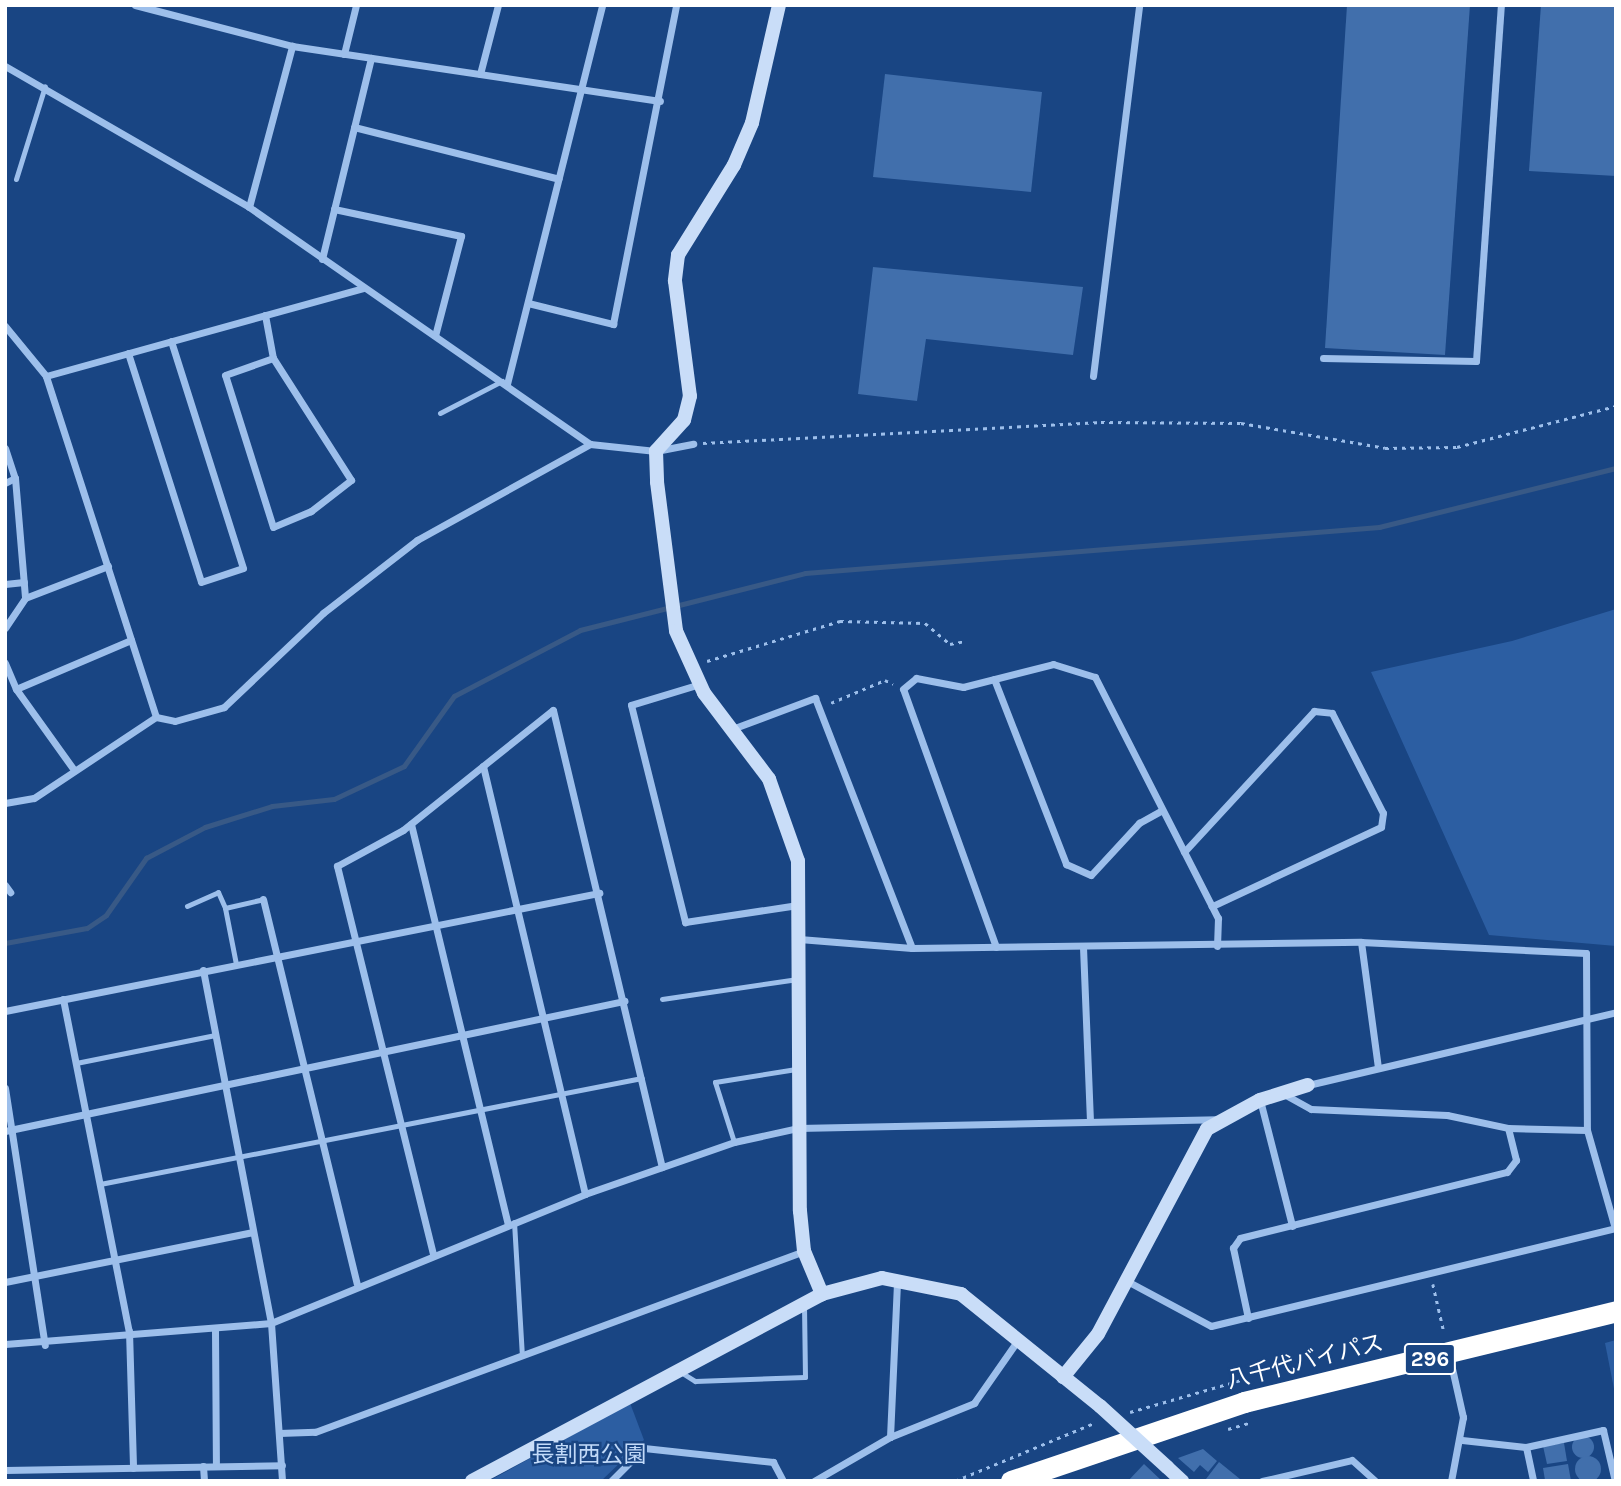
<!DOCTYPE html>
<meta charset="utf-8">
<style>
body{margin:0}
#map{position:relative;width:1621px;height:1486px;overflow:hidden;background:#194583;font-family:Karla,"Noto Sans JP",sans-serif}
div>[style]{position:absolute}
[style*='--x']{left:calc(var(--x)*1px);top:calc(var(--y)*1px);width:calc(var(--w)*1px);rotate:calc(var(--a)*1deg)}
.green>*{inset:0;background:#2c5ea2}
.stream>*{height:5px;margin:-2.5px;padding:0 2.5px;transform-origin:2.5px;border-radius:2.5px;background:#385986}
.building>*{inset:0;background:#416fac}
.round{border-radius:50%}
.path>*{height:2.5px;margin-top:-1.25px;transform-origin:0;background:repeating-linear-gradient(90deg,#9dbfeb 0 3.5px,transparent 0 8.5px)}
.lane>*{height:5px;margin:-2.5px;padding:0 2.5px;transform-origin:2.5px;border-radius:2.5px;background:#9dbfeb}
.street>*{height:7px;margin:-3.5px;padding:0 3.5px;transform-origin:3.5px;border-radius:3.5px;background:#9dbfeb}
.secondary>*{height:14px;margin:-7px;padding:0 7px;transform-origin:7px;border-radius:7px;background:#c9ddf8}
.highway>*{height:21px;margin:-10.5px;padding:0 10.5px;transform-origin:10.5px;border-radius:10.5px;background:#fff}
.secondary-bridge>*{height:14px;margin:-7px;padding:0 7px;transform-origin:7px;border-radius:7px;background:#c9ddf8}
span{translate:-50% -50%;white-space:nowrap;text-align:center;line-height:1.15;-webkit-text-stroke:5px #194583;paint-order:stroke}
.shield-label span{padding:2px 5px;background:#194583;border:2px solid;border-radius:5px;-webkit-text-stroke-width:0}
.shield-label{font-size:21px;color:#fff;font-weight:700}
.street-label{font-size:23px;color:#fff}
.park-label{font-size:23px;color:#c2daf9}
.frame{position:absolute;inset:0;border:7px solid #fff;pointer-events:none}
</style>
<div id="map">
<div class="green">
<i style="clip-path:polygon(1616px 609px,1616px 946px,1489px 935px,1371px 672px,1512px 641px)"></i>
<i style="clip-path:polygon(1616px 1340px,1616px 1399px,1605px 1343px)"></i>
<i style="clip-path:polygon(630px 1403px,644px 1440px,601px 1481px,489px 1481px)"></i>
</div>
<div class="stream">
<i style="--x:5;--y:943;--w:83;--a:-10.4"></i>
<i style="--x:87;--y:928;--w:23;--a:-34"></i>
<i style="--x:106;--y:915;--w:70;--a:-54.9"></i>
<i style="--x:146;--y:858;--w:67;--a:-27.7"></i>
<i style="--x:205;--y:827;--w:70;--a:-17.4"></i>
<i style="--x:272;--y:806;--w:62;--a:-6.4"></i>
<i style="--x:334;--y:799;--w:77;--a:-25.2"></i>
<i style="--x:404;--y:766;--w:86;--a:-54.5"></i>
<i style="--x:454;--y:696;--w:142;--a:-27.6"></i>
<i style="--x:580;--y:630;--w:232;--a:-14.2"></i>
<i style="--x:805;--y:573;--w:576;--a:-4.58"></i>
<i style="--x:1379;--y:527;--w:244;--a:-14"></i>
</div>
<div class="building">
<i style="clip-path:polygon(1347px 5px,1470px 5px,1445px 355px,1325px 348px)"></i>
<i style="clip-path:polygon(1541px 5px,1616px 5px,1616px 176px,1529px 171px)"></i>
<i style="clip-path:polygon(885px 74px,1042px 92px,1031px 192px,873px 177px)"></i>
<i style="clip-path:polygon(873px 267px,1083px 287px,1073px 355px,926px 339px,917px 401px,858px 394px)"></i>
<i class="round" style="left:1572px;top:1436px;width:22px;height:22px"></i>
<i style="clip-path:polygon(1564px 1443px,1567px 1461px,1547px 1464px,1543px 1446px)"></i>
<i style="clip-path:polygon(1203px 1449px,1217px 1461px,1208px 1472px,1200px 1465px,1194px 1472px,1178px 1458px)"></i>
<i class="round" style="left:1575px;top:1456px;width:26px;height:26px"></i>
<i style="clip-path:polygon(1219px 1462px,1240px 1479px,1239px 1481px,1206px 1479px)"></i>
<i style="clip-path:polygon(1144px 1464px,1162px 1481px,1128px 1481px)"></i>
<i style="clip-path:polygon(1568px 1464px,1571px 1481px,1545px 1480px,1543px 1468px)"></i>
</div>
<div class="path">
<i style="--x:703;--y:443;--w:399;--a:-3"></i>
<i style="--x:1101;--y:422;--w:140;--a:0.4"></i>
<i style="--x:1241;--y:423;--w:146;--a:9.8"></i>
<i style="--x:1385;--y:448;--w:72;--a:-0.8"></i>
<i style="--x:1457;--y:447;--w:164;--a:-14.5"></i>
<i style="--x:707;--y:661;--w:139;--a:-16.7"></i>
<i style="--x:840;--y:621;--w:85;--a:1.3"></i>
<i style="--x:925;--y:623;--w:33;--a:40"></i>
<i style="--x:950;--y:644;--w:15;--a:-11"></i>
<i style="--x:831;--y:703;--w:59;--a:-23.1"></i>
<i style="--x:885;--y:680;--w:9;--a:27"></i>
<i style="--x:1433;--y:1284;--w:49;--a:77.1"></i>
<i style="--x:1130;--y:1412;--w:116;--a:-16.1"></i>
<i style="--x:1228;--y:1429;--w:22;--a:-16"></i>
<i style="--x:955;--y:1481;--w:151;--a:-22.6"></i>
</div>
<div class="lane">
<i style="--x:16;--y:179;--w:97;--a:-72.7"></i>
<i style="--x:440;--y:413;--w:70;--a:-27.3"></i>
<i style="--x:187;--y:906;--w:34;--a:-24"></i>
<i style="--x:218;--y:892;--w:17;--a:66"></i>
<i style="--x:225;--y:908;--w:39;--a:-13"></i>
<i style="--x:225;--y:908;--w:57;--a:78.9"></i>
<i style="--x:662;--y:999;--w:137;--a:-8.4"></i>
<i style="--x:76;--y:1063;--w:142;--a:-11.4"></i>
<i style="--x:734;--y:1142;--w:63;--a:-107.6"></i>
<i style="--x:715;--y:1082;--w:82;--a:-9.1"></i>
<i style="--x:100;--y:1184;--w:552;--a:-11.07"></i>
<i style="--x:514;--y:1222;--w:134;--a:86.6"></i>
<i style="--x:679;--y:1371;--w:19;--a:32"></i>
<i style="--x:695;--y:1381;--w:110;--a:-2.1"></i>
<i style="--x:805;--y:1377;--w:70;--a:-90.8"></i>
</div>
<div class="street">
<i style="--x:135;--y:5;--w:162;--a:14.6"></i>
<i style="--x:292;--y:46;--w:372;--a:8.5"></i>
<i style="--x:344;--y:54;--w:50;--a:-76.2"></i>
<i style="--x:5;--y:66;--w:282;--a:30"></i>
<i style="--x:249;--y:207;--w:415;--a:34.8"></i>
<i style="--x:590;--y:444;--w:66;--a:6.1"></i>
<i style="--x:656;--y:451;--w:38;--a:-11"></i>
<i style="--x:480;--y:74;--w:71;--a:-75.4"></i>
<i style="--x:354;--y:127;--w:211;--a:14.2"></i>
<i style="--x:249;--y:207;--w:167;--a:-75"></i>
<i style="--x:334;--y:209;--w:130;--a:12"></i>
<i style="--x:461;--y:236;--w:103;--a:104.6"></i>
<i style="--x:322;--y:259;--w:207;--a:-76.3"></i>
<i style="--x:528;--y:303;--w:88;--a:13.9"></i>
<i style="--x:613;--y:324;--w:325;--a:-78.8"></i>
<i style="--x:265;--y:315;--w:44;--a:79.5"></i>
<i style="--x:273;--y:358;--w:145;--a:57.4"></i>
<i style="--x:351;--y:480;--w:51;--a:142.2"></i>
<i style="--x:311;--y:511;--w:41;--a:157.2"></i>
<i style="--x:273;--y:527;--w:159;--a:-107.5"></i>
<i style="--x:225;--y:375;--w:51;--a:-19.5"></i>
<i style="--x:5;--y:326;--w:65;--a:50.6"></i>
<i style="--x:128;--y:353;--w:240;--a:72.3"></i>
<i style="--x:201;--y:582;--w:44;--a:-18.4"></i>
<i style="--x:243;--y:568;--w:238;--a:-107.6"></i>
<i style="--x:1323;--y:358;--w:153;--a:1.1"></i>
<i style="--x:1476;--y:361;--w:357;--a:-86"></i>
<i style="--x:1093;--y:376;--w:374;--a:-82.9"></i>
<i style="--x:507;--y:384;--w:391;--a:-75.9"></i>
<i style="--x:5;--y:448;--w:32;--a:72"></i>
<i style="--x:5;--y:483;--w:11;--a:-27"></i>
<i style="--x:15;--y:478;--w:120;--a:85.2"></i>
<i style="--x:25;--y:598;--w:89;--a:-21.1"></i>
<i style="--x:5;--y:584;--w:19;--a:-6"></i>
<i style="--x:5;--y:628;--w:36;--a:-56"></i>
<i style="--x:5;--y:663;--w:28;--a:67"></i>
<i style="--x:16;--y:689;--w:125;--a:-23.1"></i>
<i style="--x:994;--y:679;--w:199;--a:68.7"></i>
<i style="--x:1066;--y:864;--w:27;--a:24"></i>
<i style="--x:1091;--y:875;--w:71;--a:-47.3"></i>
<i style="--x:1139;--y:823;--w:26;--a:-29"></i>
<i style="--x:700;--y:684;--w:72;--a:163.1"></i>
<i style="--x:631;--y:705;--w:224;--a:76"></i>
<i style="--x:685;--y:922;--w:114;--a:-8.6"></i>
<i style="--x:16;--y:689;--w:100;--a:54.4"></i>
<i style="--x:156;--y:717;--w:358;--a:-107.9"></i>
<i style="--x:46;--y:376;--w:329;--a:-15.5"></i>
<i style="--x:732;--y:729;--w:89;--a:-20.5"></i>
<i style="--x:815;--y:698;--w:268;--a:68.8"></i>
<i style="--x:483;--y:766;--w:440;--a:76.6"></i>
<i style="--x:5;--y:803;--w:29;--a:-10"></i>
<i style="--x:34;--y:798;--w:146;--a:-33.6"></i>
<i style="--x:156;--y:717;--w:19;--a:12"></i>
<i style="--x:175;--y:721;--w:51;--a:-15.9"></i>
<i style="--x:224;--y:707;--w:137;--a:-43.5"></i>
<i style="--x:323;--y:613;--w:119;--a:-37.8"></i>
<i style="--x:417;--y:540;--w:198;--a:-29"></i>
<i style="--x:411;--y:824;--w:413;--a:76.4"></i>
<i style="--x:1184;--y:852;--w:192;--a:-47.3"></i>
<i style="--x:1314;--y:711;--w:18;--a:6"></i>
<i style="--x:1332;--y:713;--w:112;--a:63"></i>
<i style="--x:1383;--y:813;--w:14;--a:98"></i>
<i style="--x:1381;--y:827;--w:187;--a:154.9"></i>
<i style="--x:5;--y:885;--w:9;--a:54"></i>
<i style="--x:263;--y:899;--w:396;--a:76.3"></i>
<i style="--x:799;--y:939;--w:113;--a:4.6"></i>
<i style="--x:912;--y:948;--w:449;--a:-0.8"></i>
<i style="--x:1361;--y:942;--w:225;--a:2.8"></i>
<i style="--x:1586;--y:953;--w:177;--a:89.7"></i>
<i style="--x:1361;--y:942;--w:126;--a:82.3"></i>
<i style="--x:996;--y:947;--w:274;--a:-109.8"></i>
<i style="--x:903;--y:689;--w:17;--a:-40"></i>
<i style="--x:916;--y:678;--w:48;--a:10.8"></i>
<i style="--x:963;--y:687;--w:93;--a:-14.3"></i>
<i style="--x:1053;--y:664;--w:44;--a:17.2"></i>
<i style="--x:1095;--y:677;--w:271;--a:63"></i>
<i style="--x:1218;--y:918;--w:28;--a:92"></i>
<i style="--x:1083;--y:947;--w:174;--a:87.7"></i>
<i style="--x:203;--y:970;--w:359;--a:79.1"></i>
<i style="--x:271;--y:1323;--w:158;--a:86"></i>
<i style="--x:63;--y:999;--w:338;--a:78.8"></i>
<i style="--x:129;--y:1331;--w:137;--a:88.3"></i>
<i style="--x:5;--y:1011;--w:606;--a:-11.24"></i>
<i style="--x:1308;--y:1085;--w:317;--a:-13.3"></i>
<i style="--x:5;--y:1088;--w:260;--a:81.2"></i>
<i style="--x:1282;--y:1093;--w:33;--a:29"></i>
<i style="--x:1311;--y:1109;--w:136;--a:2.5"></i>
<i style="--x:1447;--y:1115;--w:62;--a:12"></i>
<i style="--x:1508;--y:1128;--w:79;--a:1.5"></i>
<i style="--x:1587;--y:1130;--w:102;--a:74.1"></i>
<i style="--x:1260;--y:1100;--w:130;--a:75.7"></i>
<i style="--x:5;--y:1131;--w:633;--a:-11.86"></i>
<i style="--x:433;--y:1254;--w:400;--a:-103.9"></i>
<i style="--x:337;--y:866;--w:75;--a:-28.6"></i>
<i style="--x:403;--y:830;--w:192;--a:-38.7"></i>
<i style="--x:553;--y:710;--w:470;--a:76.6"></i>
<i style="--x:1127;--y:1281;--w:95;--a:28.2"></i>
<i style="--x:1211;--y:1326;--w:417;--a:-13.6"></i>
<i style="--x:5;--y:1282;--w:253;--a:-11.4"></i>
<i style="--x:1248;--y:1318;--w:72;--a:-102.1"></i>
<i style="--x:1233;--y:1248;--w:12;--a:-55"></i>
<i style="--x:1240;--y:1238;--w:275;--a:-13.9"></i>
<i style="--x:1507;--y:1172;--w:15;--a:-53"></i>
<i style="--x:1516;--y:1160;--w:33;--a:-104"></i>
<i style="--x:215;--y:1331;--w:135;--a:89.6"></i>
<i style="--x:5;--y:1344;--w:267;--a:-4.5"></i>
<i style="--x:271;--y:1323;--w:339;--a:-22.3"></i>
<i style="--x:585;--y:1194;--w:158;--a:-19.2"></i>
<i style="--x:734;--y:1142;--w:66;--a:-12.3"></i>
<i style="--x:798;--y:1128;--w:419;--a:-1.2"></i>
<i style="--x:1449;--y:1355;--w:64;--a:77.3"></i>
<i style="--x:1463;--y:1417;--w:65;--a:100.6"></i>
<i style="--x:279;--y:1433;--w:36;--a:-2"></i>
<i style="--x:315;--y:1432;--w:521;--a:-20.31"></i>
<i style="--x:890;--y:1437;--w:157;--a:-87.4"></i>
<i style="--x:1462;--y:1440;--w:64;--a:6.2"></i>
<i style="--x:1526;--y:1447;--w:79;--a:-12.4"></i>
<i style="--x:1603;--y:1430;--w:52;--a:76.8"></i>
<i style="--x:1526;--y:1447;--w:35;--a:78"></i>
<i style="--x:203;--y:1466;--w:15;--a:86"></i>
<i style="--x:5;--y:1470;--w:277;--a:-1"></i>
<i style="--x:611;--y:1481;--w:47;--a:-45"></i>
<i style="--x:644;--y:1448;--w:130;--a:6.2"></i>
<i style="--x:773;--y:1462;--w:21;--a:62"></i>
<i style="--x:814;--y:1481;--w:88;--a:-30.1"></i>
<i style="--x:890;--y:1437;--w:91;--a:-22"></i>
<i style="--x:974;--y:1403;--w:77;--a:-55.1"></i>
<i style="--x:1262;--y:1481;--w:92;--a:-13.1"></i>
<i style="--x:1352;--y:1460;--w:31;--a:42"></i>
</div>
<div class="secondary">
<i style="--x:779;--y:5;--w:121;--a:102.9"></i>
<i style="--x:752;--y:123;--w:46;--a:113.2"></i>
<i style="--x:734;--y:165;--w:106;--a:121.9"></i>
<i style="--x:678;--y:255;--w:26;--a:97"></i>
<i style="--x:675;--y:281;--w:116;--a:82.6"></i>
<i style="--x:690;--y:396;--w:25;--a:104"></i>
<i style="--x:684;--y:420;--w:42;--a:132.1"></i>
<i style="--x:656;--y:451;--w:31;--a:88"></i>
<i style="--x:657;--y:482;--w:150;--a:82.7"></i>
<i style="--x:676;--y:631;--w:68;--a:65.7"></i>
<i style="--x:704;--y:693;--w:108;--a:52.9"></i>
<i style="--x:769;--y:779;--w:87;--a:70.5"></i>
<i style="--x:798;--y:861;--w:350;--a:89.7"></i>
<i style="--x:800;--y:1211;--w:40;--a:84.3"></i>
<i style="--x:804;--y:1251;--w:47;--a:67.3"></i>
<i style="--x:1063;--y:1377;--w:55;--a:-50.9"></i>
<i style="--x:1098;--y:1334;--w:232;--a:-62"></i>
<i style="--x:1207;--y:1129;--w:60;--a:-28.7"></i>
<i style="--x:1260;--y:1100;--w:50;--a:-17.4"></i>
<i style="--x:1167;--y:1467;--w:21;--a:43"></i>
<i style="--x:472;--y:1481;--w:397;--a:-28.1"></i>
<i style="--x:822;--y:1294;--w:62;--a:-14.9"></i>
<i style="--x:882;--y:1278;--w:81;--a:11.4"></i>
<i style="--x:961;--y:1294;--w:179;--a:38.9"></i>
</div>
<div class="highway">
<i style="--x:1011;--y:1481;--w:246;--a:-18.7"></i>
<i style="--x:1244;--y:1402;--w:383;--a:-13.7"></i>
</div>
<div class="secondary-bridge">
<i style="--x:1100;--y:1406;--w:91;--a:42.3"></i>
</div>
<div class="shield-label">
<span style="left:1430px;top:1359px">296</span>
</div>
<div class="street-label">
<span style="left:1305px;top:1362px;rotate:-14deg">八千代バイパス</span>
</div>
<div class="park-label">
<span style="left:589px;top:1455px">長割西公園</span>
</div>
<div class="frame"></div>
</div>
